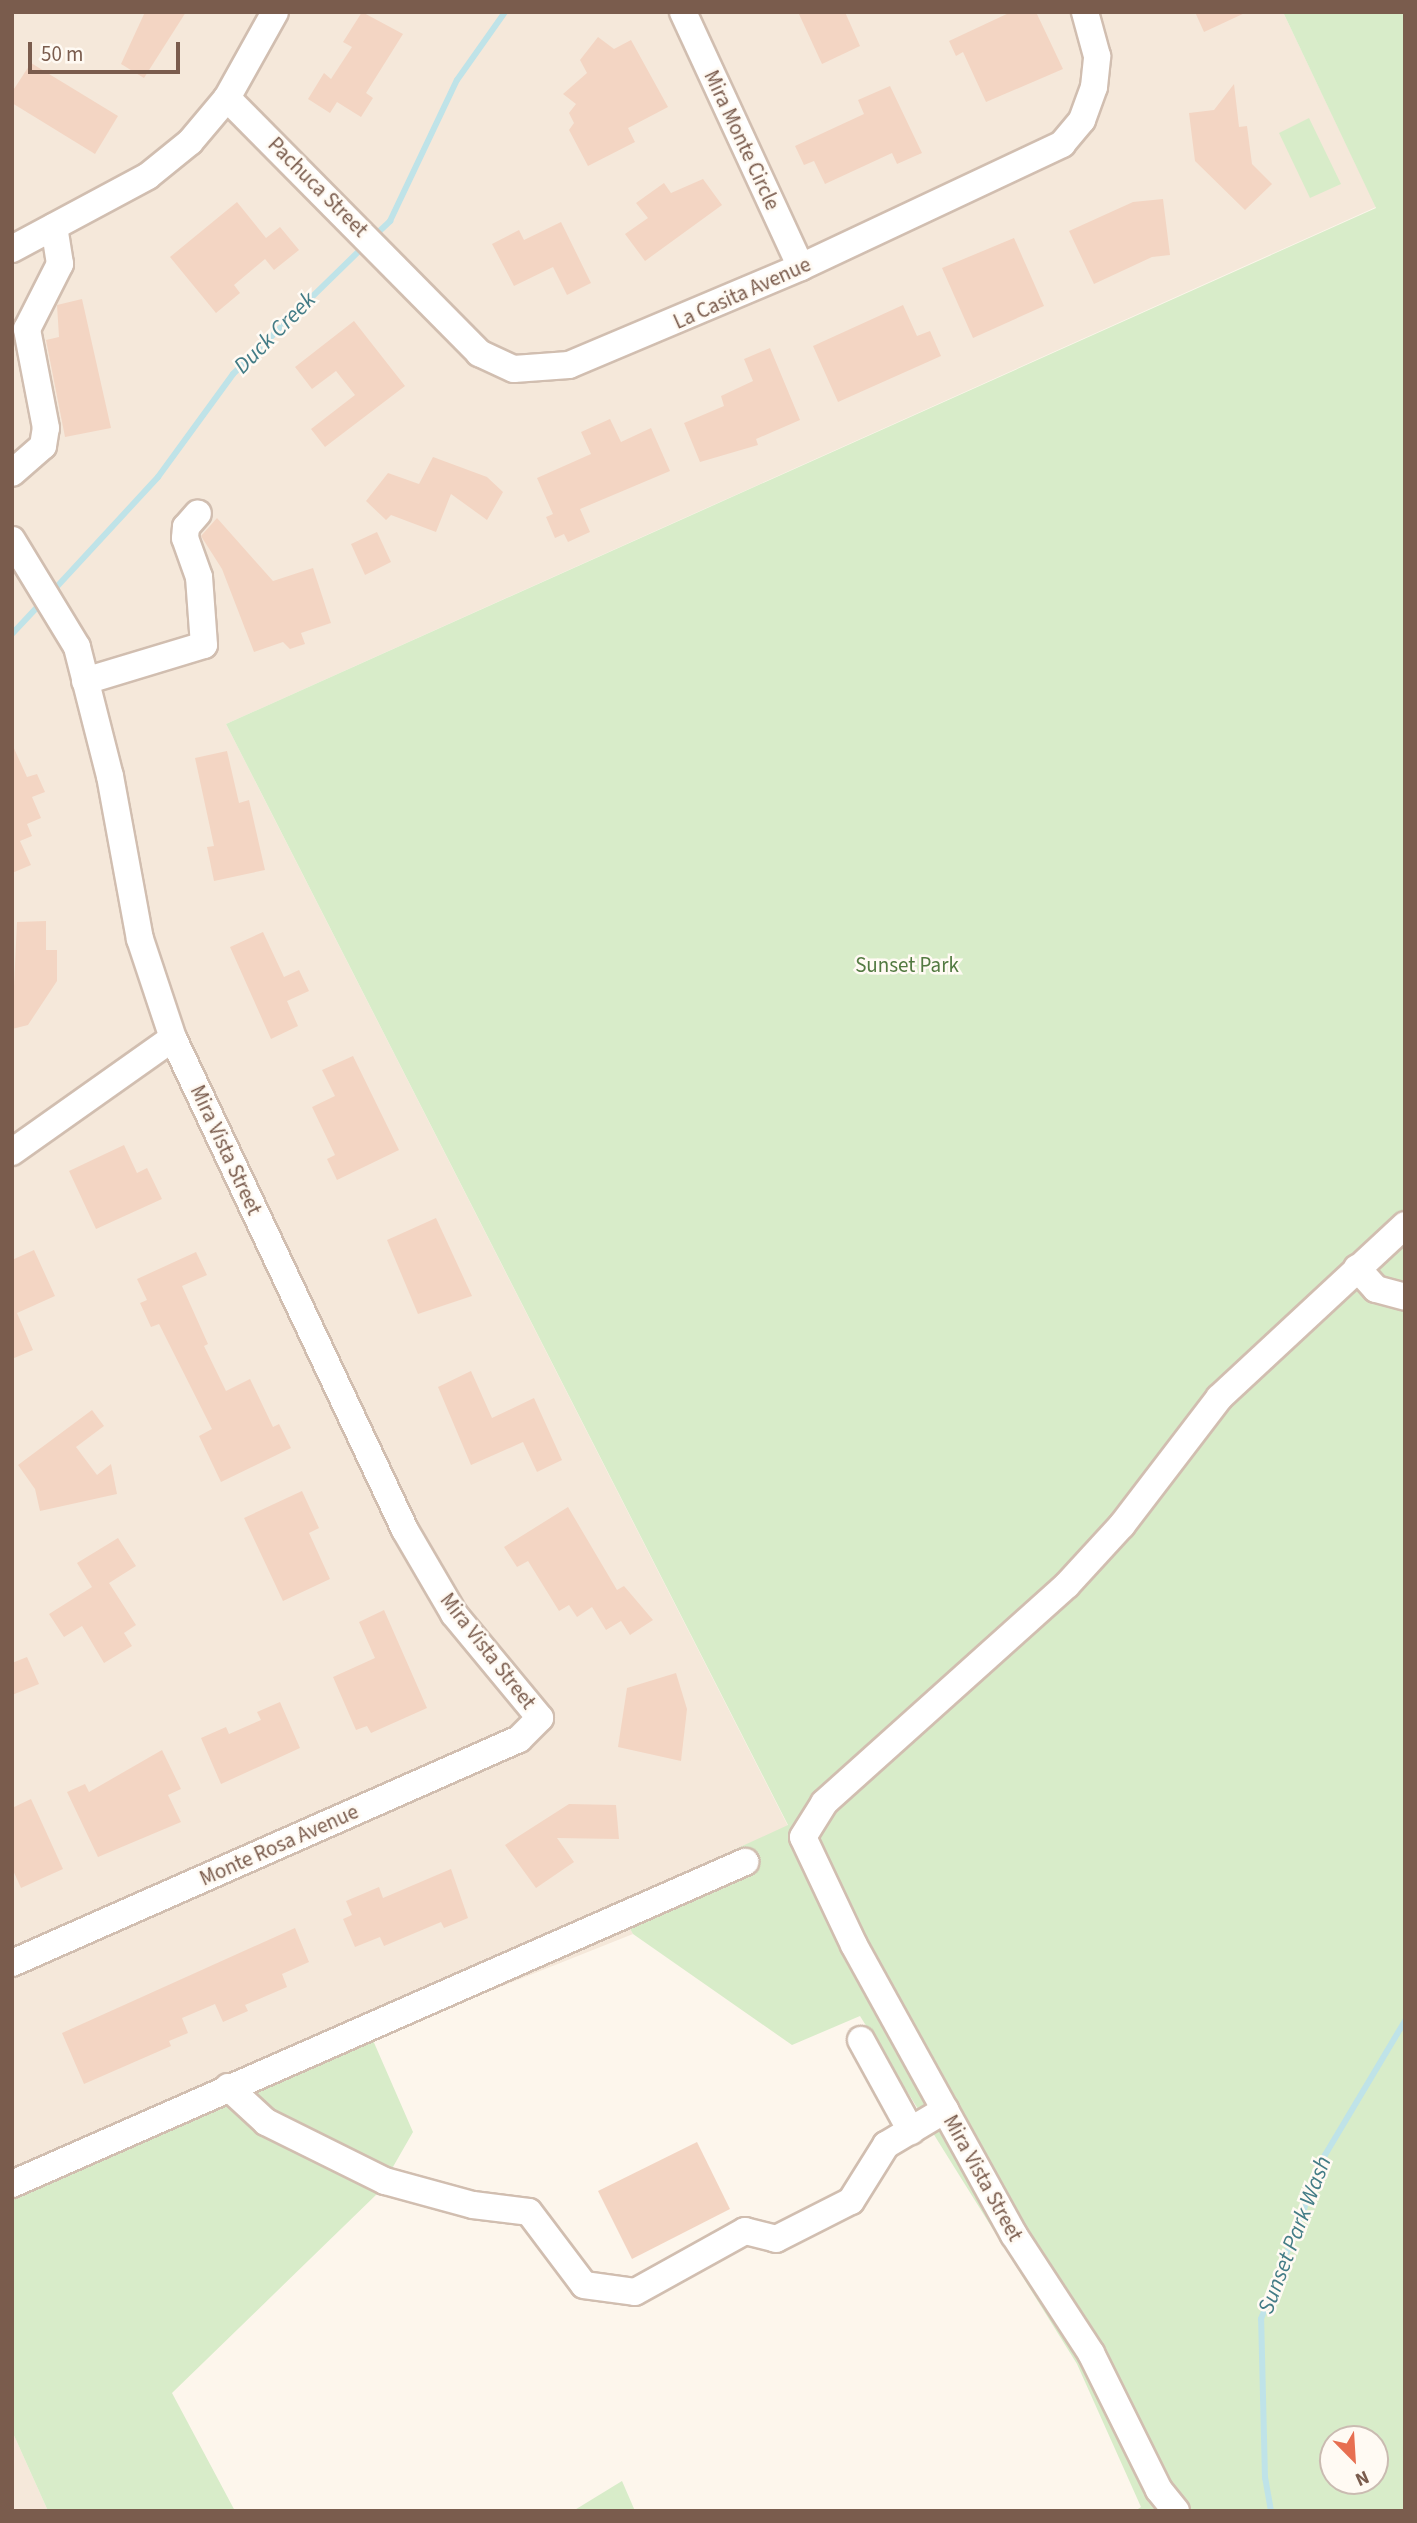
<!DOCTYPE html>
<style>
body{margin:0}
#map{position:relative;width:1417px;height:2523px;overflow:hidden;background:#fdf6ec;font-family:"Source Sans 3",sans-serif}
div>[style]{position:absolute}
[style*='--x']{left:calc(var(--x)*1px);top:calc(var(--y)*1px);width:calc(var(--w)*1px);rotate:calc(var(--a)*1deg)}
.residential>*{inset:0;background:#f5e8da}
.green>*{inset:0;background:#d8ecc9}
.stream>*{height:6px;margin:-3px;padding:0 3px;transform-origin:3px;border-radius:3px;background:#bfe3e8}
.building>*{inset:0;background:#f3d5c3}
.roads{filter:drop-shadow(2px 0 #d1beb0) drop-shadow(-2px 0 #d1beb0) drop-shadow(0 2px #d1beb0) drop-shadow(0 -2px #d1beb0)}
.minor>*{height:26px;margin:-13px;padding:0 13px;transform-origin:13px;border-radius:13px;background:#fff}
span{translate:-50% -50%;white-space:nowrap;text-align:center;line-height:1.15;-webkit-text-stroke:5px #fffaf3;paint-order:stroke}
.street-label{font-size:21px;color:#7a5c4d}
.park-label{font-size:21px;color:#537a41}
.water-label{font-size:23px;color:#437c86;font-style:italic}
.frame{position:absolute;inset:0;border:14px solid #7a5c4d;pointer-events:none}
.north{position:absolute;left:1319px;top:2425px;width:70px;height:70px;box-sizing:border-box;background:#fffaf3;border:2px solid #cabbb1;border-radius:50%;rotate:156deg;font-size:19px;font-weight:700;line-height:28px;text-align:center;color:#7a5c4d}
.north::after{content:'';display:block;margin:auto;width:24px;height:32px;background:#e76f51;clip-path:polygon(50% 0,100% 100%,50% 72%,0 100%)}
.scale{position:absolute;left:28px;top:42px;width:152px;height:32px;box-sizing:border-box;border:4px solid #7a5c4d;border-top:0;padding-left:9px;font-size:21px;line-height:24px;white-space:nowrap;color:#7a5c4d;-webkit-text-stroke:5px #fffaf3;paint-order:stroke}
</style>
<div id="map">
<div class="residential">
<i style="clip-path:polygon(12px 12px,1283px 12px,1376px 207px,226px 724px,788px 1826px,617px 1904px,633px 1934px,372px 2038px,12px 2196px)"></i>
<i style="clip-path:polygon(12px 2431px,48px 2511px,12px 2511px)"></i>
</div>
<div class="green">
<i style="clip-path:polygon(evenodd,1283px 12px,1405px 12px,1405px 2511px,1135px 2511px,1141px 2507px,1077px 2364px,860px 2016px,792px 2045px,633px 1934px,616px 1904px,788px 1825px,226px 724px,1376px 208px,1283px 12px,1333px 2439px,1375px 2439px,1375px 2481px,1333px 2481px,1333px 2439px)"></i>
<i style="clip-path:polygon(1309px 118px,1341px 184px,1310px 198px,1279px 133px)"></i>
<i style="clip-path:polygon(372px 2038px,413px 2132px,378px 2193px,172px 2393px,235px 2511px,48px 2511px,12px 2431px,12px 2196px)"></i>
<i style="clip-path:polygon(622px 2481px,635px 2511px,573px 2511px)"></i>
</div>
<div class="stream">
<i style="--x:372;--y:238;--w:25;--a:-43"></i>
<i style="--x:390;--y:221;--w:156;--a:-64.6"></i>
<i style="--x:457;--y:80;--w:83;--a:-54.8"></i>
<i style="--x:51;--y:593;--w:158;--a:-47.3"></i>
<i style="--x:158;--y:477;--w:127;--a:-53.9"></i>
<i style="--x:233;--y:374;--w:183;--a:-44.3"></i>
<i style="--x:12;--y:634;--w:42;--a:-46.9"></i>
<i style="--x:1271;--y:2511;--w:34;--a:-100"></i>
<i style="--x:1265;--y:2478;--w:159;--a:-91.4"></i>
<i style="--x:1261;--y:2319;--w:176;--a:-68.7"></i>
<i style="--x:1325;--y:2155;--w:156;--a:-59.2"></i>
</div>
<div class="building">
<i style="clip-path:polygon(145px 12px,186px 12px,144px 78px,121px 64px)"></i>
<i style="clip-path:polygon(362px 12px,403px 34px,366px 93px,373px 98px,361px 117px,337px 102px,330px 113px,308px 99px,324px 73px,331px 79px,352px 47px,343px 42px)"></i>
<i style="clip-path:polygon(798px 12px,845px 12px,860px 46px,822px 64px)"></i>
<i style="clip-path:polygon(1011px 12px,1036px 12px,1063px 69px,986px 102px,963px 52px,956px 56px,949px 41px)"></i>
<i style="clip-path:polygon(1195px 12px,1247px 12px,1204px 32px)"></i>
<i style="clip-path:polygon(598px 37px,614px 49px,631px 40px,668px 107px,628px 128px,635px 142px,588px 166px,569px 130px,574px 123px,569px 113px,576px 104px,563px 94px,587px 73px,580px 60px)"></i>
<i style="clip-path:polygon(31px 63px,118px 116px,95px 154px,12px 103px,12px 92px)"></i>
<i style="clip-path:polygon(1234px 84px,1239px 127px,1247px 126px,1252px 164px,1272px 184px,1245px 210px,1195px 161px,1189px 113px,1214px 110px)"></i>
<i style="clip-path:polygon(890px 86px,922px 153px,897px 164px,892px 153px,825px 184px,814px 161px,804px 165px,795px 146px,864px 114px,858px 100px)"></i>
<i style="clip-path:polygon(703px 179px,722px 205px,645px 261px,625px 234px,648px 218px,636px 203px,664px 183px,671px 193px)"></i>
<i style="clip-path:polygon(1163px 199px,1170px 255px,1152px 257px,1094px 284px,1069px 231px,1133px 202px)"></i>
<i style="clip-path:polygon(237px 202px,266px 238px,280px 227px,299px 250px,274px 270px,265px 259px,234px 285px,240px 293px,216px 313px,170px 257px)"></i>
<i style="clip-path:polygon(561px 222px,591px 283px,567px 295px,553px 267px,514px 286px,492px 244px,519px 230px,524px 240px)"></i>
<i style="clip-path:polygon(1014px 238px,1044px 306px,973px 338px,942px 268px)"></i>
<i style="clip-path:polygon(82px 299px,111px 428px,65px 437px,46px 340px,59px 337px,57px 305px)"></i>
<i style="clip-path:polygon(903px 305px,917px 336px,930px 331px,941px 356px,838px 402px,813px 346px)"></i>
<i style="clip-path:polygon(354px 321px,405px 386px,325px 447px,311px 429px,355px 395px,336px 371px,312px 389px,295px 367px)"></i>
<i style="clip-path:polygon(770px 348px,800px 420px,756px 439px,758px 445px,700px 462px,684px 423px,724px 406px,721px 396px,753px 381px,744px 359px)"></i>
<i style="clip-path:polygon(610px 419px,621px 442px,651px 428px,670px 471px,580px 509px,590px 532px,568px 542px,564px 534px,555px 538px,546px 517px,553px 514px,537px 478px,591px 454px,581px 432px)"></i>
<i style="clip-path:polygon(433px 457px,487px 477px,503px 492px,487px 520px,451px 494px,436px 532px,391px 515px,386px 520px,366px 501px,388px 473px,419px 484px)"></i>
<i style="clip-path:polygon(217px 518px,273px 581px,313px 568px,331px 623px,301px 633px,305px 644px,290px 649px,283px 642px,254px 652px,222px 569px,201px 536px)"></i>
<i style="clip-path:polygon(377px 532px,391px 562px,365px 575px,351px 544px)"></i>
<i style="clip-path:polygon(12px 744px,27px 777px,37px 774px,45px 792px,32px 797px,41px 818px,27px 824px,32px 836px,20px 841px,31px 865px,12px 873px)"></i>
<i style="clip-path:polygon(227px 751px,239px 803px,249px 800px,265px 870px,214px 881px,207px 847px,214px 846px,195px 758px)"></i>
<i style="clip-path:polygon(46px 921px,46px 950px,57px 950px,57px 981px,28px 1025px,12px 1029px,17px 922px)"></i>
<i style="clip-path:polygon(263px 932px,284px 977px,299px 970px,309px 991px,287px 1001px,298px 1026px,271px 1039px,230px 947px)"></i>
<i style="clip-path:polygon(353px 1056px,399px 1150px,337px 1180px,327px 1159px,335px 1155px,312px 1107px,335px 1096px,322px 1070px)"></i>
<i style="clip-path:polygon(124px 1145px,137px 1173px,147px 1168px,162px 1199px,96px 1229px,69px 1171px)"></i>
<i style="clip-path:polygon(436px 1218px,472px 1296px,418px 1314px,387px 1240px)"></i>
<i style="clip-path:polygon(34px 1250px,55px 1296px,17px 1313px,33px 1350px,12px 1359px,12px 1260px)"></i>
<i style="clip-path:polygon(196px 1252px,207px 1275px,182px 1286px,208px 1344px,204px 1346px,226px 1391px,250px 1379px,273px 1427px,279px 1424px,291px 1448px,221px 1482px,199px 1436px,212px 1429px,159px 1324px,151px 1327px,140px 1303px,147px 1300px,137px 1279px)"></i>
<i style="clip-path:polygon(471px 1371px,492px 1418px,534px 1398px,562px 1460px,537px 1472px,523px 1442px,471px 1465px,438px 1387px)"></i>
<i style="clip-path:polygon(92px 1410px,104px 1426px,76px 1447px,97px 1475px,111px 1464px,117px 1494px,40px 1511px,35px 1489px,18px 1465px)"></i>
<i style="clip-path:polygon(302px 1491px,319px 1528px,309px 1533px,330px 1579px,283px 1601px,244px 1518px)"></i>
<i style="clip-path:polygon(568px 1507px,617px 1590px,624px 1586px,653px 1620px,630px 1635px,621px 1621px,606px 1630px,592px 1607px,577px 1617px,569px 1605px,559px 1611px,528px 1561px,517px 1567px,504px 1547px)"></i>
<i style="clip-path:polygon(118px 1538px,136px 1566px,109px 1583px,136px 1625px,124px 1633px,132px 1646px,104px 1663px,82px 1626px,64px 1637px,49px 1614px,92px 1587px,77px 1563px)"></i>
<i style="clip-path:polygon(384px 1610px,427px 1708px,371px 1733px,367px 1726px,356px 1730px,333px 1677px,375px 1658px,359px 1622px)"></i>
<i style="clip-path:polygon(27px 1657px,39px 1684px,12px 1695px,12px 1663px)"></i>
<i style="clip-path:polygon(676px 1673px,687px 1709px,681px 1761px,618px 1747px,627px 1688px)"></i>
<i style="clip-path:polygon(280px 1702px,300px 1748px,221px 1784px,201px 1738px,226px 1727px,229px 1734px,261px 1720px,257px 1712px)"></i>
<i style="clip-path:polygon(162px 1750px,181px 1789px,168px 1795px,181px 1822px,98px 1857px,67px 1792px,85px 1784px,89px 1792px)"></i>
<i style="clip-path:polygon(31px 1799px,63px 1869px,21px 1888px,12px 1868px,12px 1808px)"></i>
<i style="clip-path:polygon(569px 1804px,616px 1805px,619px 1839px,557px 1838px,574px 1862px,536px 1888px,505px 1845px)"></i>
<i style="clip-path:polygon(451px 1869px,468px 1918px,444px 1928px,441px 1922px,384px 1946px,380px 1937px,355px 1947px,343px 1919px,352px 1915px,346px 1901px,379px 1887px,383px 1898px)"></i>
<i style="clip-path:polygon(295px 1928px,309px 1962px,282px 1974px,287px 1987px,245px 2005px,248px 2011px,223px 2022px,215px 2004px,182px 2018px,188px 2033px,169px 2041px,171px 2046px,84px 2084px,62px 2033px)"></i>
<i style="clip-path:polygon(697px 2142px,730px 2209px,632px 2259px,598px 2191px)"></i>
</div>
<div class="roads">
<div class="minor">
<i style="--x:683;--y:12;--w:281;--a:65.2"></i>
<i style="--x:227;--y:98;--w:359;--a:45.3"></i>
<i style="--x:479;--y:353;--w:38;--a:25"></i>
<i style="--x:514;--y:369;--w:55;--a:-4.2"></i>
<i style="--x:569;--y:365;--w:252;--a:-22.9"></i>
<i style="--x:801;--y:267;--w:289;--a:-25.2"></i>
<i style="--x:1062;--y:144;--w:31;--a:-50"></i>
<i style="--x:1082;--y:120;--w:35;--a:-70"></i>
<i style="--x:1094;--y:87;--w:31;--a:-84"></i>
<i style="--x:1097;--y:56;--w:46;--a:-105.3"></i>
<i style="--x:12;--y:249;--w:154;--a:-28.2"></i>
<i style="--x:148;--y:176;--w:54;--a:-39"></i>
<i style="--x:190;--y:142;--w:57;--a:-49.9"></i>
<i style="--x:227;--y:98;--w:98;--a:-60.8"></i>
<i style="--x:12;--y:473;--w:41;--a:-41.1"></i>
<i style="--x:43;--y:446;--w:18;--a:-81"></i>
<i style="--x:46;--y:428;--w:101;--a:-100.9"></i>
<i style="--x:27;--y:329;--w:73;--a:-63.1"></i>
<i style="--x:60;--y:264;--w:38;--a:-99"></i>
<i style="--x:12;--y:540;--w:125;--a:58.7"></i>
<i style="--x:77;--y:647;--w:133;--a:75.7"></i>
<i style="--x:110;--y:776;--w:166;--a:79.6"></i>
<i style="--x:140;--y:939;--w:104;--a:71.6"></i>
<i style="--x:173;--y:1038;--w:544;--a:64.75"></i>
<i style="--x:405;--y:1530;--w:97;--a:59.7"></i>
<i style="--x:454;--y:1614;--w:135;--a:50.4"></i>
<i style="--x:540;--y:1718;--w:30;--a:135"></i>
<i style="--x:519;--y:1739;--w:554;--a:156.16"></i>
<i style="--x:85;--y:681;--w:124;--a:-16.8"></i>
<i style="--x:204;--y:645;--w:68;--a:-94.2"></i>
<i style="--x:199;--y:577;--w:41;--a:-109.7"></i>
<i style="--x:185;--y:538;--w:11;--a:-85"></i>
<i style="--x:186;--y:527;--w:18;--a:-49"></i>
<i style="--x:12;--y:1152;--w:197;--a:-35.3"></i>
<i style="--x:1357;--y:1268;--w:28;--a:48"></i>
<i style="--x:1376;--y:1289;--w:30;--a:15"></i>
<i style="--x:861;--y:2040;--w:104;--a:61.2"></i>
<i style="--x:228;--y:2087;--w:52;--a:42.6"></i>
<i style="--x:266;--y:2122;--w:133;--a:26.4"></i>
<i style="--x:385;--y:2181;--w:91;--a:15.3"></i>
<i style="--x:473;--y:2205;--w:56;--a:7.1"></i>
<i style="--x:529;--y:2212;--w:91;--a:53"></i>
<i style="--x:584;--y:2285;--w:51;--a:7.8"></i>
<i style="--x:635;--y:2292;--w:126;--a:-29"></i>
<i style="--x:745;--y:2231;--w:32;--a:14"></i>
<i style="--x:776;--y:2239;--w:84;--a:-26.9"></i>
<i style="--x:851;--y:2201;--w:66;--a:-58"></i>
<i style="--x:886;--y:2145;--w:69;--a:-30.7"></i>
<i style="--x:12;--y:2184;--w:801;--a:-23.72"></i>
<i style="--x:1176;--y:2511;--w:27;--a:-129"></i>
<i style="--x:1159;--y:2490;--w:153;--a:-116.4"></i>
<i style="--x:1091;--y:2353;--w:141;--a:-123.1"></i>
<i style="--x:1014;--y:2235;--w:331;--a:-118.9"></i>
<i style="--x:854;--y:1945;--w:119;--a:-115.3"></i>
<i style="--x:803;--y:1837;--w:40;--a:-58"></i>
<i style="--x:824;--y:1803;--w:326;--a:-41.9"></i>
<i style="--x:1067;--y:1585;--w:81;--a:-47.5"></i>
<i style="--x:1122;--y:1525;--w:160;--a:-52.6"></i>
<i style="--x:1219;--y:1398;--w:254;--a:-42.9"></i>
</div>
</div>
<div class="street-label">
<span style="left:742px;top:140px;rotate:65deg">Mira Monte Circle</span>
<span style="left:318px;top:187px;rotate:45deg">Pachuca Street</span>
<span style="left:742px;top:293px;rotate:-24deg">La Casita Avenue</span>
<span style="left:226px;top:1150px;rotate:65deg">Mira Vista Street</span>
<span style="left:488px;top:1651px;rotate:52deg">Mira Vista Street</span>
<span style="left:279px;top:1845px;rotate:-24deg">Monte Rosa Avenue</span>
<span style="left:983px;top:2178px;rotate:61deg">Mira Vista Street</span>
</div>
<div class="park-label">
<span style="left:907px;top:965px">Sunset Park</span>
</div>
<div class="water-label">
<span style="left:275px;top:333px;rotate:-45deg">Duck Creek</span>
<span style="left:1295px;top:2235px;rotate:-69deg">Sunset Park Wash</span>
</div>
<div class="frame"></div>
<div class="north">N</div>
<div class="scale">50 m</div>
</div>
